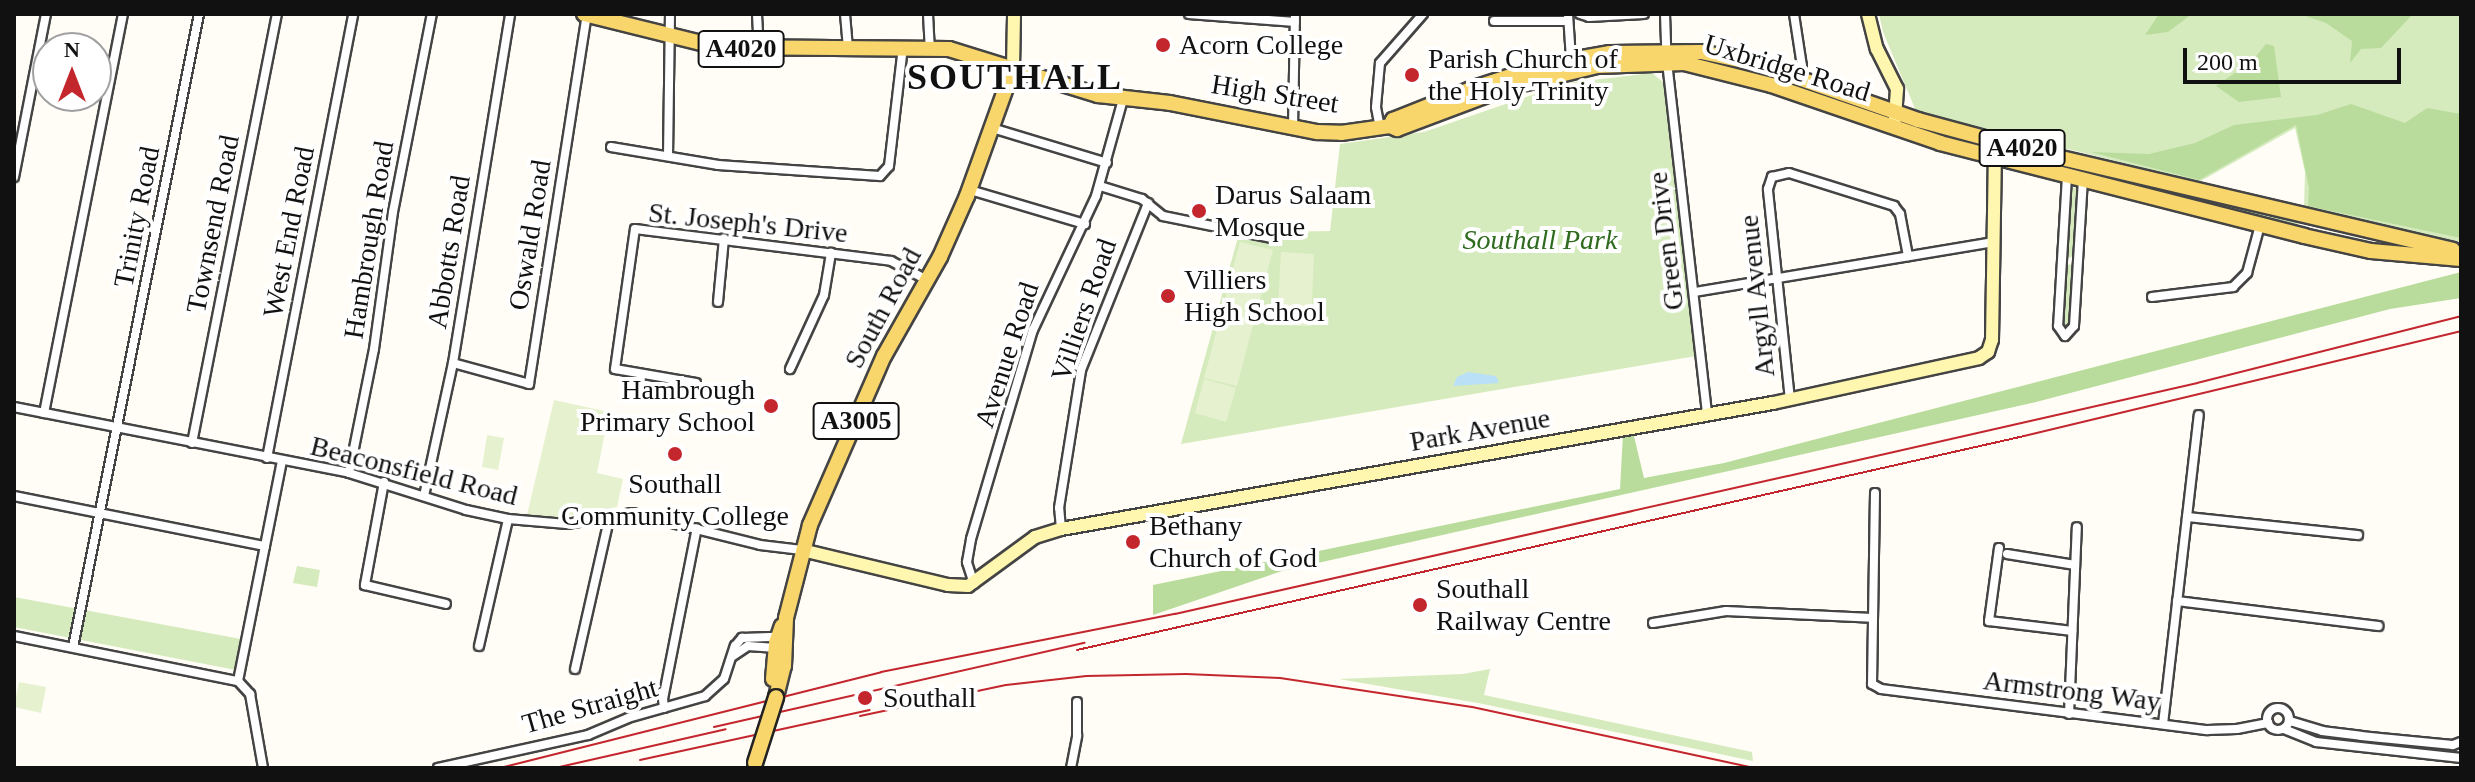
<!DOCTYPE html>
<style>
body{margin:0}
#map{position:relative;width:2475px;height:782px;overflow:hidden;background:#fffdf5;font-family:Georgia,serif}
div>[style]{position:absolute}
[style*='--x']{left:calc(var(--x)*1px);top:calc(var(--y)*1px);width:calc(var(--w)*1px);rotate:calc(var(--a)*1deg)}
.green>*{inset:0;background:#d5ebbd}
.forest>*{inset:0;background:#b9dc9c}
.pitch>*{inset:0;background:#e6f2cf}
.water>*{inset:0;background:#b9e0f7}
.roads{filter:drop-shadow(2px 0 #444) drop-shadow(-2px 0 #444) drop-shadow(0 2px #444) drop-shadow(0 -2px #444)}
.street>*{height:8px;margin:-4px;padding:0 4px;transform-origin:4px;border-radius:4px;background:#fff}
.street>.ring{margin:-4px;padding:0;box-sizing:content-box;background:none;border:8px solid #fff;border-radius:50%}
.secondary>*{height:12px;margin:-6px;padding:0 6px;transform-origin:6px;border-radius:6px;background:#fff6b0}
.primary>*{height:14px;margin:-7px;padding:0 7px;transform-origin:7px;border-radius:7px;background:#f9d66b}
.rail>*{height:2px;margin:-1px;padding:0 1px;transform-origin:1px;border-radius:1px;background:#c4262e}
.bridges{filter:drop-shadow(2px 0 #222) drop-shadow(-2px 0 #222) drop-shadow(0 2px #222) drop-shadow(0 -2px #222)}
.primary-bridge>*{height:14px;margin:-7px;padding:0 7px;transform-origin:7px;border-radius:7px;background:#f9d66b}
.dots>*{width:22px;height:22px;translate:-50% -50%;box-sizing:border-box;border:4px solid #fff;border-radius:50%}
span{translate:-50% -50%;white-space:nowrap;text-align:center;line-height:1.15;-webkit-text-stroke:8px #fff;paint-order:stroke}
.shield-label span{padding:2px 6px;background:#fff;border:2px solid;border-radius:6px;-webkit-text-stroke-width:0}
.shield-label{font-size:26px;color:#111;font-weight:700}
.poi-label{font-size:28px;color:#111}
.left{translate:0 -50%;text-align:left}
.right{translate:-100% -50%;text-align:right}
.street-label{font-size:28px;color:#111}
.park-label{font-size:28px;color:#2f6b1f;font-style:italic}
.district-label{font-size:36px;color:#111;font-weight:700;letter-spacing:2px}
.frame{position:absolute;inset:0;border:16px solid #111;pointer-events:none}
.north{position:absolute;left:32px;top:32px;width:80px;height:80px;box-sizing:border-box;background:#fff;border:2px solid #a0a0a0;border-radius:50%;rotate:0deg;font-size:22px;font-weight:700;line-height:32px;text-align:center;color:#111}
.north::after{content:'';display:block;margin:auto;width:28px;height:36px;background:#c4262e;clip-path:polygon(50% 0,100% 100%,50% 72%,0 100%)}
.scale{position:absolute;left:2183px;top:48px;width:218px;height:36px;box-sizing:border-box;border:4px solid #111;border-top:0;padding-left:10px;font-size:24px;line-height:28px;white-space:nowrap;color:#111;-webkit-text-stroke:6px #fff;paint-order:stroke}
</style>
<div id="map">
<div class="green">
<i style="clip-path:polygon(1879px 14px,2461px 14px,2461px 242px,2304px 208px,2305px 172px,2295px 128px,2199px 182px,1916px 111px,1883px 32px)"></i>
<i style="clip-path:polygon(1652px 73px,1663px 82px,1696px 356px,1181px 444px,1238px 237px,1270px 243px,1272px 232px,1330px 231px,1340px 144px,1424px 132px,1567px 83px)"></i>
<i style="clip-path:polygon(2143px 183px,2297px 221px,2299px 227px,2141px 189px)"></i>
<i style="clip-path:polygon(2069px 187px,2078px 189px,2075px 253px,2070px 258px,2065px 253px)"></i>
<i style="clip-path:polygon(2070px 264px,2074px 269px,2072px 326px,2066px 330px,2062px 325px,2064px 268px)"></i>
<i style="clip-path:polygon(297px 566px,320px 570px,317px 587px,293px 583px)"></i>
<i style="clip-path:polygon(14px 597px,241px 639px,236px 670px,14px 627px)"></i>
<i style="clip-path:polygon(1490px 669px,1484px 695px,1752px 752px,1753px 761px,1478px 703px,1339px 679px,1463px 674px)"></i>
</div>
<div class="forest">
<i style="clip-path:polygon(2159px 14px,2192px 14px,2168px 32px,2145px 35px)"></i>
<i style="clip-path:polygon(2300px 14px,2413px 14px,2381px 48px,2361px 49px,2350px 63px,2352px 41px,2326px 23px)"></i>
<i style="clip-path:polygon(2266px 44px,2274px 46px,2281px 97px,2239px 102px,2216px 86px,2252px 61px)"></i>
<i style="clip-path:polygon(2351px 104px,2405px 123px,2427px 108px,2461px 114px,2461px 238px,2308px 206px,2309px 188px,2296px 125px,2199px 180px,2091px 152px,2149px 154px,2195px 143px,2234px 125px,2317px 115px)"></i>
<i style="clip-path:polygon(2461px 272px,2461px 298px,2390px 309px,2036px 402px,1282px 571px,1153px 615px,1153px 585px,1620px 489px,1623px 434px,1633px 432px,1644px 478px,1724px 463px)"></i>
</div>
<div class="pitch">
<i style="clip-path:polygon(1240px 242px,1273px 250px,1237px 386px,1204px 378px)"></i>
<i style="clip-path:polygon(1281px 252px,1314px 254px,1311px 326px,1277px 325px)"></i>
<i style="clip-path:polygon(1204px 379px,1236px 388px,1226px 422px,1195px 413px)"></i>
<i style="clip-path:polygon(554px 400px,609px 412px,597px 473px,623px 479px,617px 507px,559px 517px,527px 515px)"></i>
<i style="clip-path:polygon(487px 435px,504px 438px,498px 470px,482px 467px)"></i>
<i style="clip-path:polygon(19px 682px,46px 687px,41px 713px,14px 707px)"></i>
</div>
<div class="water">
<i style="clip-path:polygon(1468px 372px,1496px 376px,1499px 383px,1453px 386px,1457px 377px)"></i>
</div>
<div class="roads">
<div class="street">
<i style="--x:757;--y:14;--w:34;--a:87"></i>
<i style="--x:845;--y:14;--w:33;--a:85"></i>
<i style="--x:928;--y:14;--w:33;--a:87"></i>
<i style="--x:1189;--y:14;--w:106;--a:4.3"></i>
<i style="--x:1568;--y:14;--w:45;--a:86.2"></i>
<i style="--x:1580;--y:14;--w:9;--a:18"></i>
<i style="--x:1589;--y:17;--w:55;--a:-3.1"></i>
<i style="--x:1665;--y:14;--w:36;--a:88"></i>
<i style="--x:1794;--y:14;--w:53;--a:81.3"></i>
<i style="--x:1802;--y:66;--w:13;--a:99"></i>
<i style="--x:1494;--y:21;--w:74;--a:0"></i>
<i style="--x:1667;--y:62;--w:354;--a:83.5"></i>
<i style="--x:992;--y:128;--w:120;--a:16.9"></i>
<i style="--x:1293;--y:128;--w:114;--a:-89"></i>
<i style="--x:1380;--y:128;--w:21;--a:-101"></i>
<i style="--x:1376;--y:107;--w:44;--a:-84.8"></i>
<i style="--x:1380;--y:63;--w:65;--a:-48.7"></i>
<i style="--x:611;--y:147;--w:109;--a:9.5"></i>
<i style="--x:718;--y:165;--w:162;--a:3.9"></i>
<i style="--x:880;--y:176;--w:13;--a:-48"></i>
<i style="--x:889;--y:166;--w:120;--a:-83.3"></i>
<i style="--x:668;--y:156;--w:142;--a:-89.2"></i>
<i style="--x:2067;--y:176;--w:150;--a:93.4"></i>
<i style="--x:2058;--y:326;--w:12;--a:55"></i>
<i style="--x:2065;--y:336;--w:13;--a:-48"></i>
<i style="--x:2074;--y:326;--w:146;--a:-86.5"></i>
<i style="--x:14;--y:177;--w:166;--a:-78.9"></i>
<i style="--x:1100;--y:186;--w:44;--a:17.2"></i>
<i style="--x:1142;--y:199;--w:27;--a:39"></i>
<i style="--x:1163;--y:216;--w:110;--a:11.5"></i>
<i style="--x:970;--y:190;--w:120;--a:16.5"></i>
<i style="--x:1695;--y:292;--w:302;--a:-9.5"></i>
<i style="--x:2152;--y:297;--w:82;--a:-7"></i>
<i style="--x:2233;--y:287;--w:20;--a:-45"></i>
<i style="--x:2247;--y:273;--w:50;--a:-74.8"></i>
<i style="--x:718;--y:302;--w:64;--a:-84.6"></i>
<i style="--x:453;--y:363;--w:79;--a:15.4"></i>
<i style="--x:529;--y:384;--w:374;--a:-81.1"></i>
<i style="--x:790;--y:369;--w:81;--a:-65.3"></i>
<i style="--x:824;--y:295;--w:43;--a:-80.5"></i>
<i style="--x:696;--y:383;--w:82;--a:-170.2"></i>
<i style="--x:615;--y:369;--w:141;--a:-81.9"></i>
<i style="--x:635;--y:229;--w:258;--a:7.1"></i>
<i style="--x:891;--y:261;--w:41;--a:27.8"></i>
<i style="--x:1790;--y:400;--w:212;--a:-96"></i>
<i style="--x:1768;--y:189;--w:13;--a:-72"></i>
<i style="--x:1772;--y:177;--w:17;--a:-13"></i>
<i style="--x:1789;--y:173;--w:110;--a:17.4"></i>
<i style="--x:1894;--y:206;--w:10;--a:53"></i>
<i style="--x:1900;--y:214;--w:43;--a:79.2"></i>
<i style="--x:14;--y:407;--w:341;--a:11.1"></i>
<i style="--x:349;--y:473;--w:123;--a:17.5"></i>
<i style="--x:466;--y:510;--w:43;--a:12.1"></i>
<i style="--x:508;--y:519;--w:59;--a:4.8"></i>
<i style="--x:567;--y:524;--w:66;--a:-9.6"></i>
<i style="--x:632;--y:513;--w:132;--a:14"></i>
<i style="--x:760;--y:545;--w:42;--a:6.8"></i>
<i style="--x:44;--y:413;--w:407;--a:-78.8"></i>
<i style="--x:192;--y:443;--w:437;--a:-78.8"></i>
<i style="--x:267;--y:458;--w:452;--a:-79"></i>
<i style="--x:349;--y:473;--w:126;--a:-78.6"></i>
<i style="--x:374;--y:349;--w:138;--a:-82.1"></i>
<i style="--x:393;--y:212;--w:202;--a:-78.9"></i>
<i style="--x:384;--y:482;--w:105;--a:100.5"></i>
<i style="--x:365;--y:585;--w:83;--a:13.2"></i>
<i style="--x:1875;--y:493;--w:191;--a:90.9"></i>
<i style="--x:1872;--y:684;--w:10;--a:29"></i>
<i style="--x:1881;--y:689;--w:329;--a:7.2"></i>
<i style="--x:2207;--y:730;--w:30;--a:-2"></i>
<i style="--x:2237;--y:729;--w:32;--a:-11"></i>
<i style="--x:14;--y:496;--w:256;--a:11.3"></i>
<i style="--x:424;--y:496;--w:136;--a:-77.7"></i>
<i style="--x:453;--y:363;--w:354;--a:-80.7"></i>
<i style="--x:2187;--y:517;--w:172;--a:6"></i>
<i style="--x:1061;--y:529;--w:21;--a:-95"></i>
<i style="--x:1059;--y:508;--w:140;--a:-80.9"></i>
<i style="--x:1081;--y:370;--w:180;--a:-68.1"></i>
<i style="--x:1999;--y:548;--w:74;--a:97.8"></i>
<i style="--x:1989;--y:621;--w:84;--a:6.9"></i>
<i style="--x:2007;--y:554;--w:69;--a:9.2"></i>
<i style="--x:974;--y:584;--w:23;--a:-108"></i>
<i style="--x:967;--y:562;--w:23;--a:-80"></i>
<i style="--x:971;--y:539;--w:218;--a:-73.5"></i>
<i style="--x:1033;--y:330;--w:148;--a:-64.8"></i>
<i style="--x:1096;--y:196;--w:101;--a:-74.4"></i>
<i style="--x:2177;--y:601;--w:203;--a:7.1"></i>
<i style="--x:1653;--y:623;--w:74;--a:-9.3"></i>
<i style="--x:1726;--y:611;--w:146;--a:2.7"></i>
<i style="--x:14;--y:636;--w:228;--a:11.4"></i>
<i style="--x:238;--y:681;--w:18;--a:47"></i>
<i style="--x:250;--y:694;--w:75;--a:80"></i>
<i style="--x:479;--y:646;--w:130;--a:-77.1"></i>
<i style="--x:73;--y:647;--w:645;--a:-78.74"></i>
<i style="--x:733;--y:656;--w:18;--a:-34"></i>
<i style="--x:748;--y:646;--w:28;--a:4"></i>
<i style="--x:575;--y:669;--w:158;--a:-77.2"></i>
<i style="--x:238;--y:681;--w:224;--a:-78.7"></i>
<i class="ring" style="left:2267px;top:708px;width:14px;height:14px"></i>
<i style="--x:664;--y:708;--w:9;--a:-96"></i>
<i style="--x:663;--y:699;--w:174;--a:-78.8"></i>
<i style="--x:2069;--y:714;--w:187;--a:-87.6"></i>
<i style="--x:2290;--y:721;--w:34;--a:17"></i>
<i style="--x:2322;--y:731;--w:39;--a:7"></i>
<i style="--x:2361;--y:736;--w:92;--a:5.6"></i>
<i style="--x:2453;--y:745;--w:9;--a:-21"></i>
<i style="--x:2163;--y:724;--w:311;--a:-83.4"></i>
<i style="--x:2284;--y:729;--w:35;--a:22"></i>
<i style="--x:2316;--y:742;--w:146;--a:6.3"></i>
<i style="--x:438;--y:768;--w:154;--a:-12.4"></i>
<i style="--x:588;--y:735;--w:43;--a:-23"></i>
<i style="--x:628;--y:718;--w:80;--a:-15.9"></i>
<i style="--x:705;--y:696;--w:25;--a:-42"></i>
<i style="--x:724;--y:679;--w:35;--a:-72"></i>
<i style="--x:735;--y:646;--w:11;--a:-49"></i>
<i style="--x:742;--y:638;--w:35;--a:-2"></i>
<i style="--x:1071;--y:768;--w:33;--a:-79"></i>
<i style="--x:1077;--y:736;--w:34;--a:-90"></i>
</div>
<div class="secondary">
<i style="--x:1868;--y:14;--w:36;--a:76"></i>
<i style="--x:1877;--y:49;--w:45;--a:63.4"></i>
<i style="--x:1897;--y:89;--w:31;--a:94"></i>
<i style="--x:1013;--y:68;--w:54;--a:-88.9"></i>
<i style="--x:802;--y:550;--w:150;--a:13.5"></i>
<i style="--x:948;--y:585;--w:20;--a:3"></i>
<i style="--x:968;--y:586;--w:83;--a:-36.2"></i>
<i style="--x:1035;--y:537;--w:27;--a:-17"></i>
<i style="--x:1061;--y:529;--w:723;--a:-10.04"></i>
<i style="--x:1773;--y:403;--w:211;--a:-12.3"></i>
<i style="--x:1979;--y:358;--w:11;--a:-34"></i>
<i style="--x:1988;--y:352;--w:13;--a:-72"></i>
<i style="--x:1992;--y:340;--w:184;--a:-89.1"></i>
</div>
<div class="primary">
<i style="--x:584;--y:14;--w:137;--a:13.9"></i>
<i style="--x:717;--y:47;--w:232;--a:0.5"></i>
<i style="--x:949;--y:49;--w:156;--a:17.2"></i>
<i style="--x:1098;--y:95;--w:72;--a:6.3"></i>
<i style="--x:1170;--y:103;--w:150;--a:11.2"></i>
<i style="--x:1317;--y:132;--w:24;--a:2"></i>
<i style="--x:1341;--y:133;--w:49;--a:-8.1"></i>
<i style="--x:1390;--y:126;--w:8;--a:23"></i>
<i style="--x:1397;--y:129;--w:116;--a:-20.6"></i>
<i style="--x:1506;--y:88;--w:94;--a:-13.6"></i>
<i style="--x:1597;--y:66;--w:87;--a:-2"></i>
<i style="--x:1684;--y:63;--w:90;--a:14.2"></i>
<i style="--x:1771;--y:85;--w:179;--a:18.9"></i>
<i style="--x:1940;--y:143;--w:376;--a:14.3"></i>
<i style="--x:2304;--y:236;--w:69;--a:12.6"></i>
<i style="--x:2371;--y:251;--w:90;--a:5.1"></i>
<i style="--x:1390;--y:126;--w:7;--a:-63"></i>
<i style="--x:1393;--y:120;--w:84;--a:-21.7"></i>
<i style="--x:1471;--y:89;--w:81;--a:-18"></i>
<i style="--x:1548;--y:64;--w:63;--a:-10.1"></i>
<i style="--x:1610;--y:53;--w:91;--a:-0.6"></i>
<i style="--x:1701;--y:52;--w:58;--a:11.9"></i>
<i style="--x:1758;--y:64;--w:170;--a:19.3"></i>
<i style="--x:1918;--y:120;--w:126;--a:15.1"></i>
<i style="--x:2040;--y:153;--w:424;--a:13.2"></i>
<i style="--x:773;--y:679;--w:36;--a:-85"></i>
<i style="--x:776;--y:643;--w:18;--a:-71"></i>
<i style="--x:776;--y:697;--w:32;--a:-76"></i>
<i style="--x:784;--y:666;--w:48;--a:-87.6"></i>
<i style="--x:786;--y:618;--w:96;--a:-75.5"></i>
<i style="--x:810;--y:525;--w:184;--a:-66.4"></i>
<i style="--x:884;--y:356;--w:114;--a:-60.5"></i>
<i style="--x:940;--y:257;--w:67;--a:-66.1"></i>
<i style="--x:967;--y:196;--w:136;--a:-70.2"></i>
</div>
</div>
<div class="rail">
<i style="--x:1077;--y:650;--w:971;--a:-12.73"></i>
<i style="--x:2024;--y:436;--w:449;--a:-13.5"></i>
<i style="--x:860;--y:716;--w:149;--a:-12"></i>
<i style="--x:1006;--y:685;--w:81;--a:-6.4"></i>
<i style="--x:1086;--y:676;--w:100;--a:-1.1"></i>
<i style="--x:1186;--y:674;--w:94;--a:2.4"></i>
<i style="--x:1280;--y:678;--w:194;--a:8.6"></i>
<i style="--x:1472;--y:707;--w:289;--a:12.2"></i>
<i style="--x:714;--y:727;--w:380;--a:-12.8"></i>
<i style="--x:640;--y:760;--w:235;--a:-12.3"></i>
<i style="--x:500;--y:768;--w:393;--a:-14.1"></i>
<i style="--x:881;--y:672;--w:300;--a:-11.2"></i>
<i style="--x:1175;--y:614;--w:628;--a:-12.69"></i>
<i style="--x:1788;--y:476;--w:419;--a:-12.8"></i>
<i style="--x:2197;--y:383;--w:272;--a:-14.2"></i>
<i style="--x:555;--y:768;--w:175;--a:-12.8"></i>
</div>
<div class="bridges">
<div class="primary-bridge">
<i style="--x:755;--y:763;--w:69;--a:-72.3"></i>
</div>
</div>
<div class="dots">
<i style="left:1163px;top:45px;background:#c4262e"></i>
<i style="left:1412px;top:75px;background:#c4262e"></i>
<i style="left:1199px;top:211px;background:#c4262e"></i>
<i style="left:1168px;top:296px;background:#c4262e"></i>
<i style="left:771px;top:406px;background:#c4262e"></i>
<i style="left:675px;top:454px;background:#c4262e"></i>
<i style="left:1133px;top:542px;background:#c4262e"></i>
<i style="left:1420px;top:605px;background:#c4262e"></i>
<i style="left:865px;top:698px;background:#c4262e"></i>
</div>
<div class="shield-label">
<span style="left:741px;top:49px">A4020</span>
<span style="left:2022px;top:148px">A4020</span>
<span style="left:856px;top:421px">A3005</span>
</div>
<div class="poi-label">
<span class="left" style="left:1179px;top:45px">Acorn College</span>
<span class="left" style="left:1428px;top:75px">Parish Church of<br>the Holy Trinity</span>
<span class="left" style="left:1215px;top:211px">Darus Salaam<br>Mosque</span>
<span class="left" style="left:1184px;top:296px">Villiers<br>High School</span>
<span class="right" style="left:755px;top:406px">Hambrough<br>Primary School</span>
<span style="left:675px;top:500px">Southall<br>Community College</span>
<span class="left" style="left:1149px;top:542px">Bethany<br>Church of God</span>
<span class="left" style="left:1436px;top:605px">Southall<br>Railway Centre</span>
<span class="left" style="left:883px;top:698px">Southall</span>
</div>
<div class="street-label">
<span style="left:1787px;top:68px;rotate:17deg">Uxbridge Road</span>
<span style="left:1275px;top:94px;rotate:9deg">High Street</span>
<span style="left:137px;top:217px;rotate:-79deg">Trinity Road</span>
<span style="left:748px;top:223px;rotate:6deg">St. Joseph's Drive</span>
<span style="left:213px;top:224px;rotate:-79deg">Townsend Road</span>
<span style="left:289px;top:232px;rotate:-79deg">West End Road</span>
<span style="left:530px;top:235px;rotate:-81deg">Oswald Road</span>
<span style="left:369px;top:240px;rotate:-81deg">Hambrough Road</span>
<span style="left:1666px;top:241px;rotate:-97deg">Green Drive</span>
<span style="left:449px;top:252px;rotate:-81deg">Abbotts Road</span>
<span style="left:1757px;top:296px;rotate:-96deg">Argyll Avenue</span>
<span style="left:883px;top:308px;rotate:-62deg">South Road</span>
<span style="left:1084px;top:310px;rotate:-71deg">Villiers Road</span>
<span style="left:1007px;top:355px;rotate:-72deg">Avenue Road</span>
<span style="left:1480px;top:430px;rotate:-10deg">Park Avenue</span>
<span style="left:414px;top:471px;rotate:14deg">Beaconsfield Road</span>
<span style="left:2072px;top:691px;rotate:7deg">Armstrong Way</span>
<span style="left:590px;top:706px;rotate:-16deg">The Straight</span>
</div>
<div class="park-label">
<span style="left:1540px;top:240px">Southall Park</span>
</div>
<div class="district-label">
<span style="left:1015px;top:78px">SOUTHALL</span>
</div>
<div class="frame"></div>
<div class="north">N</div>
<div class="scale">200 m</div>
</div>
